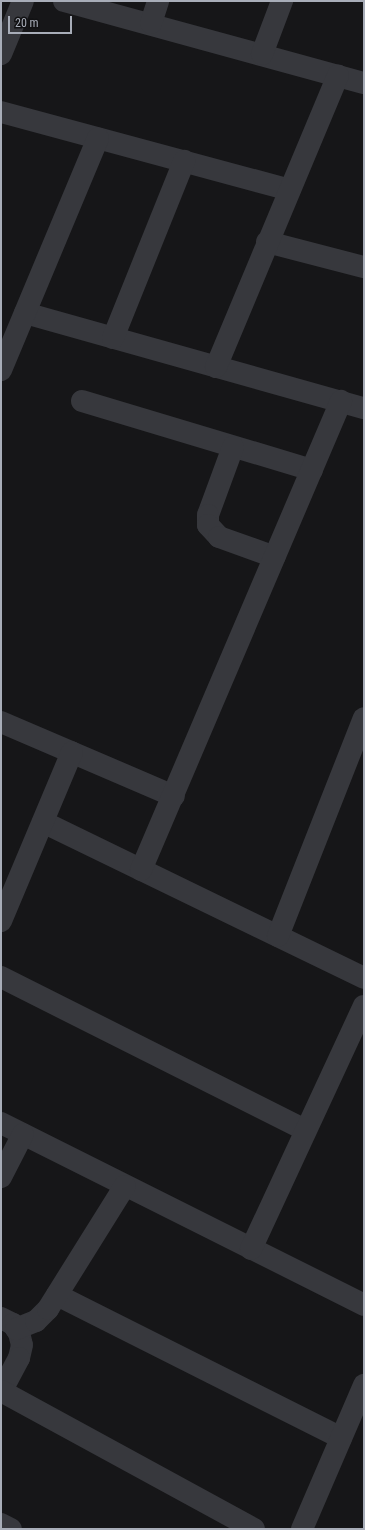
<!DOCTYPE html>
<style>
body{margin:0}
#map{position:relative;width:365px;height:1530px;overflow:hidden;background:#161618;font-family:"Roboto Condensed",sans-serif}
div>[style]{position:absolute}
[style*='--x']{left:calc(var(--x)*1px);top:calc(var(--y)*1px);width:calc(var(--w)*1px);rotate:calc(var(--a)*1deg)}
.minor>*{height:22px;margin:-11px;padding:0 11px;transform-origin:11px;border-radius:11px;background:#37383d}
span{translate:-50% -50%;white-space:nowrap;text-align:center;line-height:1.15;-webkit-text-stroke:3.5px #111113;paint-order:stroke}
.frame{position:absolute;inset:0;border:2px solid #a8adb8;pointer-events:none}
.scale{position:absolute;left:8px;top:16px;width:64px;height:18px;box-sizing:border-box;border:2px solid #a8adb8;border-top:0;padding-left:5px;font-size:12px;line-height:14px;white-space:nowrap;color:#a8adb8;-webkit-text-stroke:3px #111113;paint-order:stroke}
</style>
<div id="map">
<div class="minor">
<i style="--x:64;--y:1;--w:311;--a:15.3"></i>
<i style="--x:151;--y:23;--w:23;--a:-72"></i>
<i style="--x:1;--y:54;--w:57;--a:-67.5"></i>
<i style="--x:262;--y:54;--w:57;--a:-69.3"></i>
<i style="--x:1;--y:112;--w:299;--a:15.1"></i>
<i style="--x:267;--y:242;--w:100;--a:14.5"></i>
<i style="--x:25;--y:313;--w:352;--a:15.7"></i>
<i style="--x:113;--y:338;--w:191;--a:-68.1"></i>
<i style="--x:216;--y:367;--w:316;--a:-67.3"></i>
<i style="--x:1;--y:370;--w:251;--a:-67.3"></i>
<i style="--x:82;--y:401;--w:240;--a:16.7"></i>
<i style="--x:233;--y:447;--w:72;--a:110.2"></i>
<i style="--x:208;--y:515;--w:10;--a:90"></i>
<i style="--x:208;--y:525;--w:16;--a:47"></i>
<i style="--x:219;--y:537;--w:59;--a:19.7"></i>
<i style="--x:1;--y:722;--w:188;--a:23.2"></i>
<i style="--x:43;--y:822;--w:357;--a:25.9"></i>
<i style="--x:141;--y:870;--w:510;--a:-66.9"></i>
<i style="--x:1;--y:921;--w:183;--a:-67.2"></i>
<i style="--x:278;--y:936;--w:234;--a:-68.5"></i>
<i style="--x:1;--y:977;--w:340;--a:26.7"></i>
<i style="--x:1;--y:1123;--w:406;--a:26.6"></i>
<i style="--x:1;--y:1177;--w:48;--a:-62.9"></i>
<i style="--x:251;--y:1249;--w:268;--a:-65.1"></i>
<i style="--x:57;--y:1295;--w:318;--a:26.7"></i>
<i style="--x:1;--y:1318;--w:13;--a:27"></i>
<i style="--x:13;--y:1324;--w:11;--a:56"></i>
<i style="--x:19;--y:1333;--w:12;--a:76"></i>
<i style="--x:22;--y:1345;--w:13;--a:103"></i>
<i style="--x:19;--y:1358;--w:38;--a:118"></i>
<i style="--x:16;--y:1329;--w:22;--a:-22"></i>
<i style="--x:36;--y:1321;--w:17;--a:-45"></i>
<i style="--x:48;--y:1309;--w:145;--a:-58"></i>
<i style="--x:1;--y:1391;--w:288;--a:28.6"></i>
<i style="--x:1;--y:1524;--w:11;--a:27"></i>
<i style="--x:302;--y:1529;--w:157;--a:-66.7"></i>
</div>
<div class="frame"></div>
<div class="scale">20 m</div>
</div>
